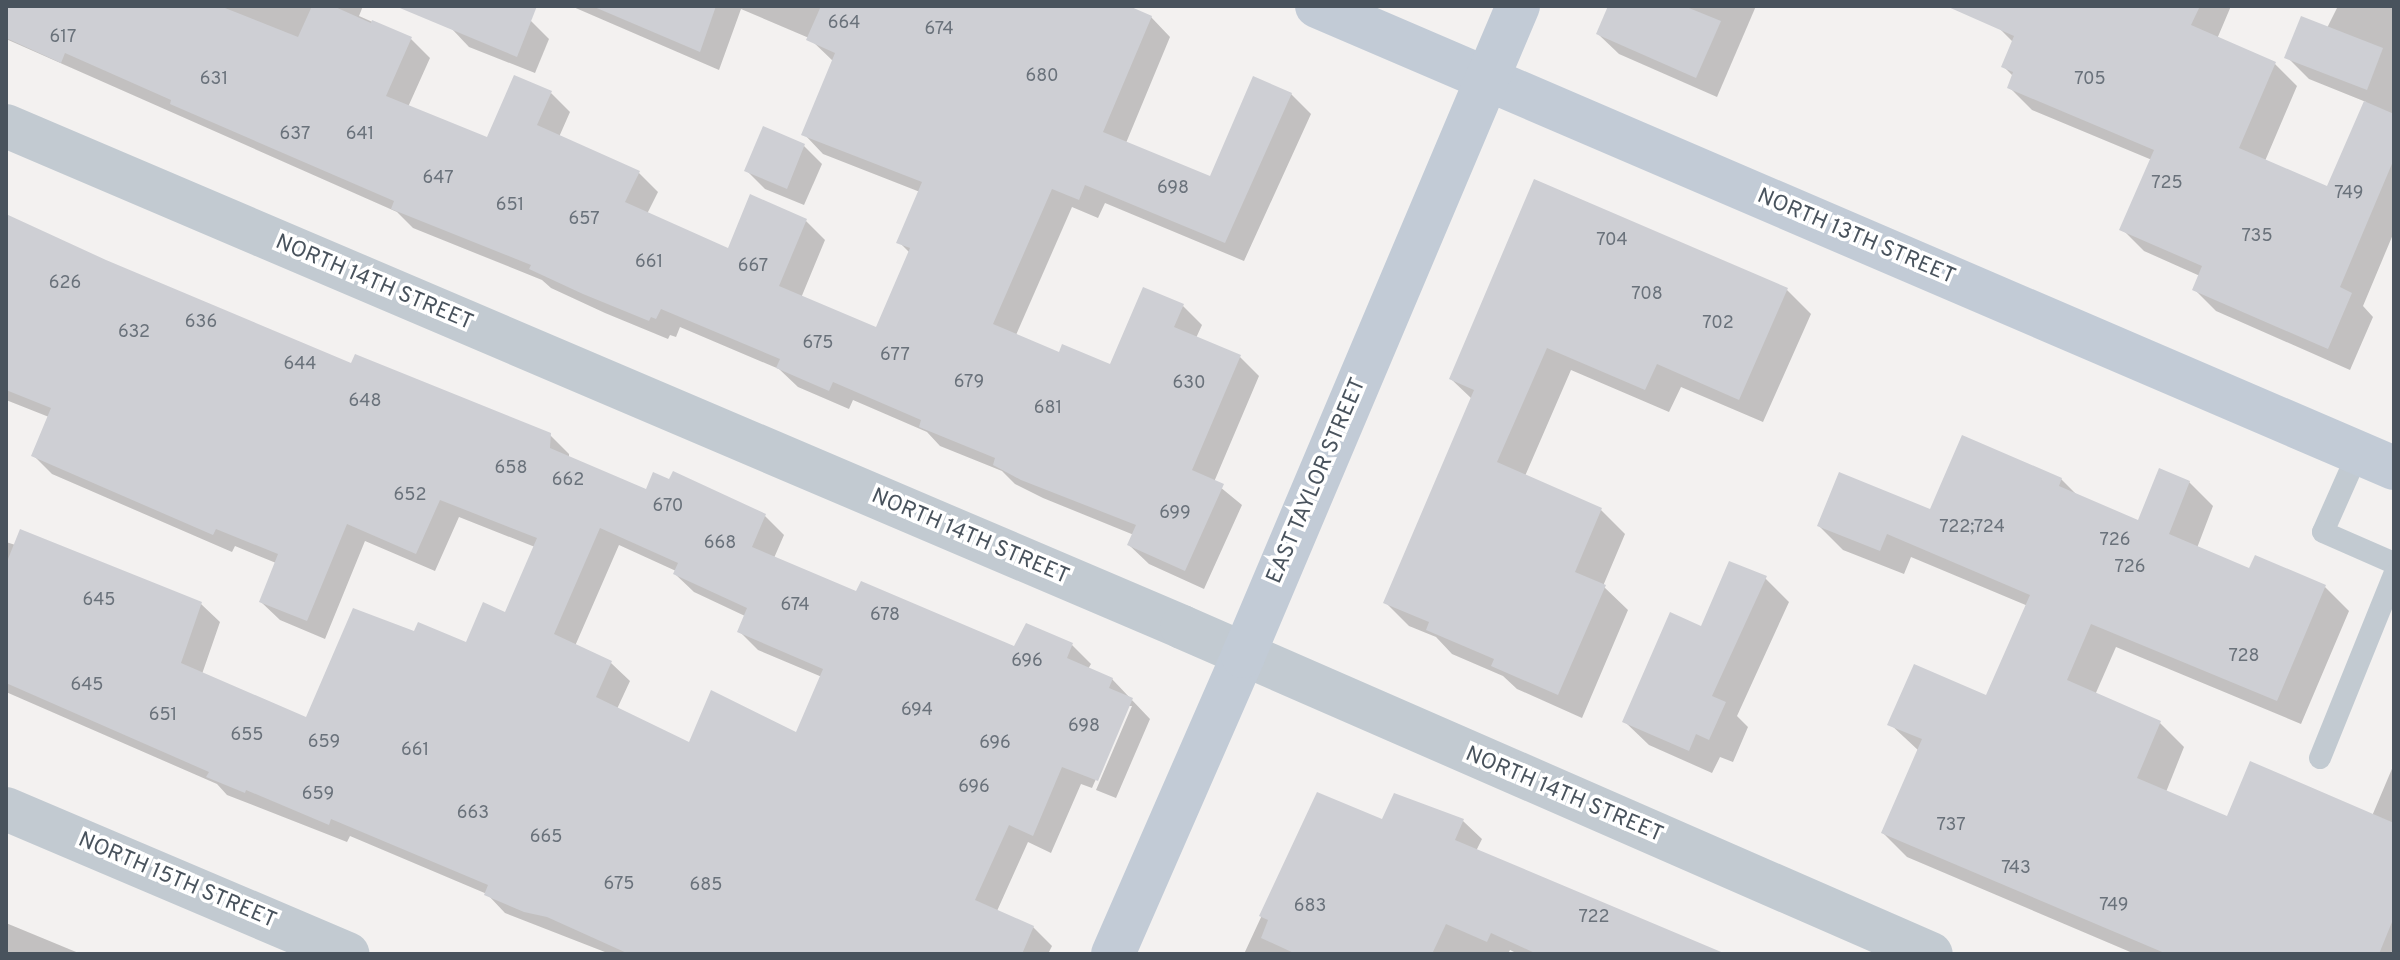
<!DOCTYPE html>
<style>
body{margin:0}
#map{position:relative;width:2400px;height:960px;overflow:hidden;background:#f3f1f0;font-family:Overpass,sans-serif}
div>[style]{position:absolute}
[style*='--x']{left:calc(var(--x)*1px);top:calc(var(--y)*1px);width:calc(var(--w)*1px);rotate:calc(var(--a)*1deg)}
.shadow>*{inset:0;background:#0003}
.building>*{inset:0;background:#cecfd4}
.lane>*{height:22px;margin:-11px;padding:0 11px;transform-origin:11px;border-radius:11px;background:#c2cad1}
.street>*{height:44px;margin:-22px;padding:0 22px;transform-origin:22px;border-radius:22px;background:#c2cad1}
.secondary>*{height:44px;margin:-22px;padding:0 22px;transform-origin:22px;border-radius:22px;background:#c2cbd6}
span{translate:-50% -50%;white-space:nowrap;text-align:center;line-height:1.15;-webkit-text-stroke:7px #fff;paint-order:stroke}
.number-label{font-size:18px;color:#6a727b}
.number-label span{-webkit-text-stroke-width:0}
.street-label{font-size:22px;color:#49535d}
.frame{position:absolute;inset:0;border:8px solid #49535d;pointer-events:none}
</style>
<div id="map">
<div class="shadow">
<i style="clip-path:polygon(6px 6px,363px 6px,359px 16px,411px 39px,430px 58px,408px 107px,488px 140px,551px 93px,570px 112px,559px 137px,638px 172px,658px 192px,647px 214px,729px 250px,806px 221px,825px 240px,801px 298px,877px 330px,910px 253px,899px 242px,920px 192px,823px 154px,804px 134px,834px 62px,809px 38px,741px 9px,719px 70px,571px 6px,1124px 6px,1151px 17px,1170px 37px,1126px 143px,1211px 178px,1291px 94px,1311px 114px,1244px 261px,1105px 203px,1098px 218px,1072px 207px,1016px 335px,1060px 354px,1111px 366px,1183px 306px,1202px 325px,1196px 338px,1240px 357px,1259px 376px,1214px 482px,1242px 505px,1204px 589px,1149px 564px,1129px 545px,1134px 535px,1043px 498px,1015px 484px,1002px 471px,940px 446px,927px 432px,853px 400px,849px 409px,798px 387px,779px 369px,680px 327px,676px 337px,670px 335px,668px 339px,605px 313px,551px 288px,542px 280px,413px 228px,397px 212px,6px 39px)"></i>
<i style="clip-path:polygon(460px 6px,493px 6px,531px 21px,549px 39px,535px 73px,469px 47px,452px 29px)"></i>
<i style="clip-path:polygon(1611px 6px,1756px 6px,1717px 97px,1619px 54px,1598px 34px)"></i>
<i style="clip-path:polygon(2008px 6px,2231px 6px,2217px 39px,2275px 64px,2297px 86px,2265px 161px,2328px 189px,2366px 102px,2309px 79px,2287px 57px,2327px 28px,2338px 6px,2394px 6px,2394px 232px,2363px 306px,2373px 317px,2350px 370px,2216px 311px,2194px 289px,2200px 276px,2144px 251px,2122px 229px,2152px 160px,2032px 110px,2010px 88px,2014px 77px,2003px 66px,2013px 42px,1999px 28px)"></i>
<i style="clip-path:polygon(804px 146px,822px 164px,804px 205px,765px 189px,747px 171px)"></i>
<i style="clip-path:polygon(1535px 181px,1787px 290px,1811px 314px,1763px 422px,1681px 387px,1669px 412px,1571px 370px,1525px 476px,1601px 510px,1625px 534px,1603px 586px,1628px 610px,1582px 718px,1517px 689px,1503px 676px,1452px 654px,1436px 637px,1409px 626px,1385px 602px,1472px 399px,1451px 379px)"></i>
<i style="clip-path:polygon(evenodd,6px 216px,105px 262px,352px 365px,550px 435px,569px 454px,569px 458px,647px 492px,670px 481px,674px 473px,765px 516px,784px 535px,774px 558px,858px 594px,1015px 649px,1072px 645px,1091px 664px,1088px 669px,1112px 679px,1150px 719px,1116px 798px,1096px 790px,1132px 706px,1128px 706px,1092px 788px,1081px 784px,1051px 853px,1028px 842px,997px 911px,1033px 927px,1052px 946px,1048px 954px,610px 954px,505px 913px,487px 894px,350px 836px,347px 842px,227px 795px,217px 784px,6px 692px,6px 542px,201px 604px,220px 622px,202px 674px,307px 720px,415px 634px,467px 645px,506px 614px,535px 547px,459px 517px,435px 571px,365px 541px,325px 639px,280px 620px,261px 602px,276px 563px,235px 546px,232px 552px,52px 474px,33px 455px,49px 417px,6px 400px,6px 216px,619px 545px,676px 571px,675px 574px,694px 592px,745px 616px,739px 631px,758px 650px,822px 677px,797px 734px,690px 745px,617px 709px,630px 681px,611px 663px,575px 646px,619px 545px)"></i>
<i style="clip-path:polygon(2061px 479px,2078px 496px,2139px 522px,2189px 482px,2213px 506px,2197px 548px,2250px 571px,2325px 587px,2349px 611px,2301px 724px,2116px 647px,2095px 695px,2160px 723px,2184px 747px,2166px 792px,2228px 818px,2372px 816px,2394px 764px,2394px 954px,2135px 954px,1907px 857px,1883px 833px,1919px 751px,1890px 724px,1987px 698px,2028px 606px,1911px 557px,1904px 574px,1843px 550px,1819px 526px,1931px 512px)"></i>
<i style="clip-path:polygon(1765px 578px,1789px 602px,1737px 716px,1748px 727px,1733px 762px,1720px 757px,1712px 773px,1649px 745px,1625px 722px,1702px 628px)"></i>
<i style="clip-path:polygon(1318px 794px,1384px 822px,1463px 821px,1482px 839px,1476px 851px,1719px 954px,1518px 954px,1510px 950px,1508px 954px,1244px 954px)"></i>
<i style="clip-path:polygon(6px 923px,81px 954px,6px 954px)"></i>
</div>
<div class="building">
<i style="clip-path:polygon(6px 6px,220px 6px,298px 37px,312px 6px,333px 6px,371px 23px,372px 20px,412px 37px,386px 96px,487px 137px,514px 75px,552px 91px,537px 125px,640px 171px,625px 202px,728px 248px,750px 194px,807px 219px,779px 286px,876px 327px,910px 248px,896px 243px,922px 182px,801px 135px,835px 53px,806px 40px,821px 6px,1129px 6px,1152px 16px,1103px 132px,1210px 176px,1253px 76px,1292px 93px,1225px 243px,1085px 185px,1079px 200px,1052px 189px,993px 324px,1059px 352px,1062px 344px,1110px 364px,1143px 287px,1184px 304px,1174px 327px,1241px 355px,1192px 470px,1224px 484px,1185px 571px,1127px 545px,1136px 525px,1021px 480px,993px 465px,995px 458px,919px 427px,921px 420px,833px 382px,829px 391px,776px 368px,780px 359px,661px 309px,656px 319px,651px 317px,649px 321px,583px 294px,529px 269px,531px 265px,391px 209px,394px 201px,170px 104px,171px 100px,65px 53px,61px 63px,6px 38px)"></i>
<i style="clip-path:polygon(395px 6px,537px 6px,517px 57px)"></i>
<i style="clip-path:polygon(592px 6px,716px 6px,700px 52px)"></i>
<i style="clip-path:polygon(1608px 6px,1684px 6px,1721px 21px,1696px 78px,1596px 34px)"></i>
<i style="clip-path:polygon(1946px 6px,2200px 6px,2191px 25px,2276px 62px,2239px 148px,2327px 186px,2364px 101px,2394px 114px,2394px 159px,2340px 287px,2352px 293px,2328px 349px,2192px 290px,2202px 266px,2119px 230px,2154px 150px,2007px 88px,2013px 72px,2001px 67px,2014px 36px)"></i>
<i style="clip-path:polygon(2301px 16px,2383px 48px,2367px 90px,2284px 58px)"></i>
<i style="clip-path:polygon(763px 126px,805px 144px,787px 189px,744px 171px)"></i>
<i style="clip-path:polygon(1534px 179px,1788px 288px,1739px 400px,1657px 364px,1645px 390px,1547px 348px,1497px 462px,1602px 508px,1575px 572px,1606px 585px,1558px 695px,1491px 666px,1494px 659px,1426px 630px,1429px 622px,1383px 603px,1474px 390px,1449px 379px)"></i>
<i style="clip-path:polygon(evenodd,6px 214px,106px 260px,351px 363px,355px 354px,551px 433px,550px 448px,646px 489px,653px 472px,669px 479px,673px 471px,766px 514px,752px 547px,856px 591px,861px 581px,1014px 646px,1026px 623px,1073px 643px,1067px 658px,1113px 678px,1109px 688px,1133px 698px,1098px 781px,1062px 767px,1033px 836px,1009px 825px,975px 900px,1034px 926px,1022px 954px,629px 954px,547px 917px,524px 912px,484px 895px,488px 885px,331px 819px,329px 825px,246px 790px,245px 793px,206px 777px,209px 772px,6px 683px,6px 564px,20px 529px,202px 602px,181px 663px,306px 717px,353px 608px,414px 631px,418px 622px,466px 642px,483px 602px,505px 612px,537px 538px,440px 500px,416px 554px,347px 524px,307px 621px,259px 602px,278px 554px,216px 529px,213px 535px,31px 456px,51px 408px,6px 390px,6px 214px,600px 528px,678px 563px,673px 574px,747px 608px,737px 632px,823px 669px,796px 732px,711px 690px,689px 742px,596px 697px,612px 661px,554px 634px,600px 528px)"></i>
<i style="clip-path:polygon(1962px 435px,2062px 478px,2059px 486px,2138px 520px,2159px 468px,2190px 481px,2169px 534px,2249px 568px,2255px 555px,2326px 585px,2277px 701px,2091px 624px,2067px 680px,2161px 721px,2137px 778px,2227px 816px,2250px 761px,2394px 823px,2394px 917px,2379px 954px,2167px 954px,1881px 833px,1922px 739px,1887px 725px,1914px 664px,1986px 695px,2030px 595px,1887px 534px,1880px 551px,1817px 526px,1839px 472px,1930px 509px)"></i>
<i style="clip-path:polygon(1729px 561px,1767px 576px,1712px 696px,1726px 702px,1709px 740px,1696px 734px,1689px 751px,1622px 722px,1670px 612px,1701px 626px)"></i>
<i style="clip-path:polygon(1317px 792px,1382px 819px,1394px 793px,1464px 819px,1455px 840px,1726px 954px,1537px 954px,1491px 933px,1487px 942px,1446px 924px,1432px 954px,1296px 954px,1261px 938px,1268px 920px,1259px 916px)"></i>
</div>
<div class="lane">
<i style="--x:2358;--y:453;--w:86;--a:113.9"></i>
<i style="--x:2323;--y:532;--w:77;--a:23.6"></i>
<i style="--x:2320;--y:758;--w:197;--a:-68"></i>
</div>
<div class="street">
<i style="--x:6;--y:126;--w:1278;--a:23.07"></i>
<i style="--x:1182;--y:627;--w:817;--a:23.59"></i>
<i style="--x:6;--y:809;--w:371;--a:23"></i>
</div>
<div class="secondary">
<i style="--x:1317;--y:6;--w:1172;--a:23.22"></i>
<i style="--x:1113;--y:954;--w:325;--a:-66.4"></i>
<i style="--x:1243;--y:656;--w:706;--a:-67.07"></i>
</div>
<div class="number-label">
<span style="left:844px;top:24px">664</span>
<span style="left:939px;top:30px">674</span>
<span style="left:63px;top:38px">617</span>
<span style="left:1042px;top:77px">680</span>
<span style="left:214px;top:80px">631</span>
<span style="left:2090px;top:80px">705</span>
<span style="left:295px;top:135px">637</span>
<span style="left:360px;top:135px">641</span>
<span style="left:438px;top:179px">647</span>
<span style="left:2167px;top:184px">725</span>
<span style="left:1173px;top:189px">698</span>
<span style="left:2349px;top:194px">749</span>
<span style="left:510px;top:206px">651</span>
<span style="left:584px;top:220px">657</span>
<span style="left:2257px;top:237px">735</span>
<span style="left:1612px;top:241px">704</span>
<span style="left:649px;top:263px">661</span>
<span style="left:753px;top:267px">667</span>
<span style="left:65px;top:284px">626</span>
<span style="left:1647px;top:295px">708</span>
<span style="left:201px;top:323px">636</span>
<span style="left:1718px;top:324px">702</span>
<span style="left:134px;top:333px">632</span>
<span style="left:818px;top:344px">675</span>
<span style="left:895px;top:356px">677</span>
<span style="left:300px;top:365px">644</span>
<span style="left:969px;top:383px">679</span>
<span style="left:1189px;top:384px">630</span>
<span style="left:365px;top:402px">648</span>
<span style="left:1048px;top:409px">681</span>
<span style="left:511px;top:469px">658</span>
<span style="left:568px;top:481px">662</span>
<span style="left:410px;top:496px">652</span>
<span style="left:668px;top:507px">670</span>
<span style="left:1175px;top:514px">699</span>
<span style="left:1972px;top:528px">722;724</span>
<span style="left:2115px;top:541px">726</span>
<span style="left:720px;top:544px">668</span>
<span style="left:2130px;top:568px">726</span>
<span style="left:99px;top:601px">645</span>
<span style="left:795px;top:606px">674</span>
<span style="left:885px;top:616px">678</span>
<span style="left:2244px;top:657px">728</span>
<span style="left:1027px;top:662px">696</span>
<span style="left:87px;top:686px">645</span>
<span style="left:917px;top:711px">694</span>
<span style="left:163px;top:716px">651</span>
<span style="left:1084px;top:727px">698</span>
<span style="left:247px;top:736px">655</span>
<span style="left:324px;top:743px">659</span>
<span style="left:995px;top:744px">696</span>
<span style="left:415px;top:751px">661</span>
<span style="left:974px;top:788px">696</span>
<span style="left:318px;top:795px">659</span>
<span style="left:473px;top:814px">663</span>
<span style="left:1951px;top:826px">737</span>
<span style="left:546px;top:838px">665</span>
<span style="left:2016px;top:869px">743</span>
<span style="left:619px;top:885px">675</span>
<span style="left:706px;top:886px">685</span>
<span style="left:2114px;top:906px">749</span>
<span style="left:1310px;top:907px">683</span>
<span style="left:1594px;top:918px">722</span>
</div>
<div class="street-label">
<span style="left:1856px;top:237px;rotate:23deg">NORTH 13TH STREET</span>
<span style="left:374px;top:283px;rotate:23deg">NORTH 14TH STREET</span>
<span style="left:1317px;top:481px;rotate:-67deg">EAST TAYLOR STREET</span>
<span style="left:970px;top:537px;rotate:23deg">NORTH 14TH STREET</span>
<span style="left:1564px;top:795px;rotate:23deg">NORTH 14TH STREET</span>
<span style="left:177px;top:881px;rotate:23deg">NORTH 15TH STREET</span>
</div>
<div class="frame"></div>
</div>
